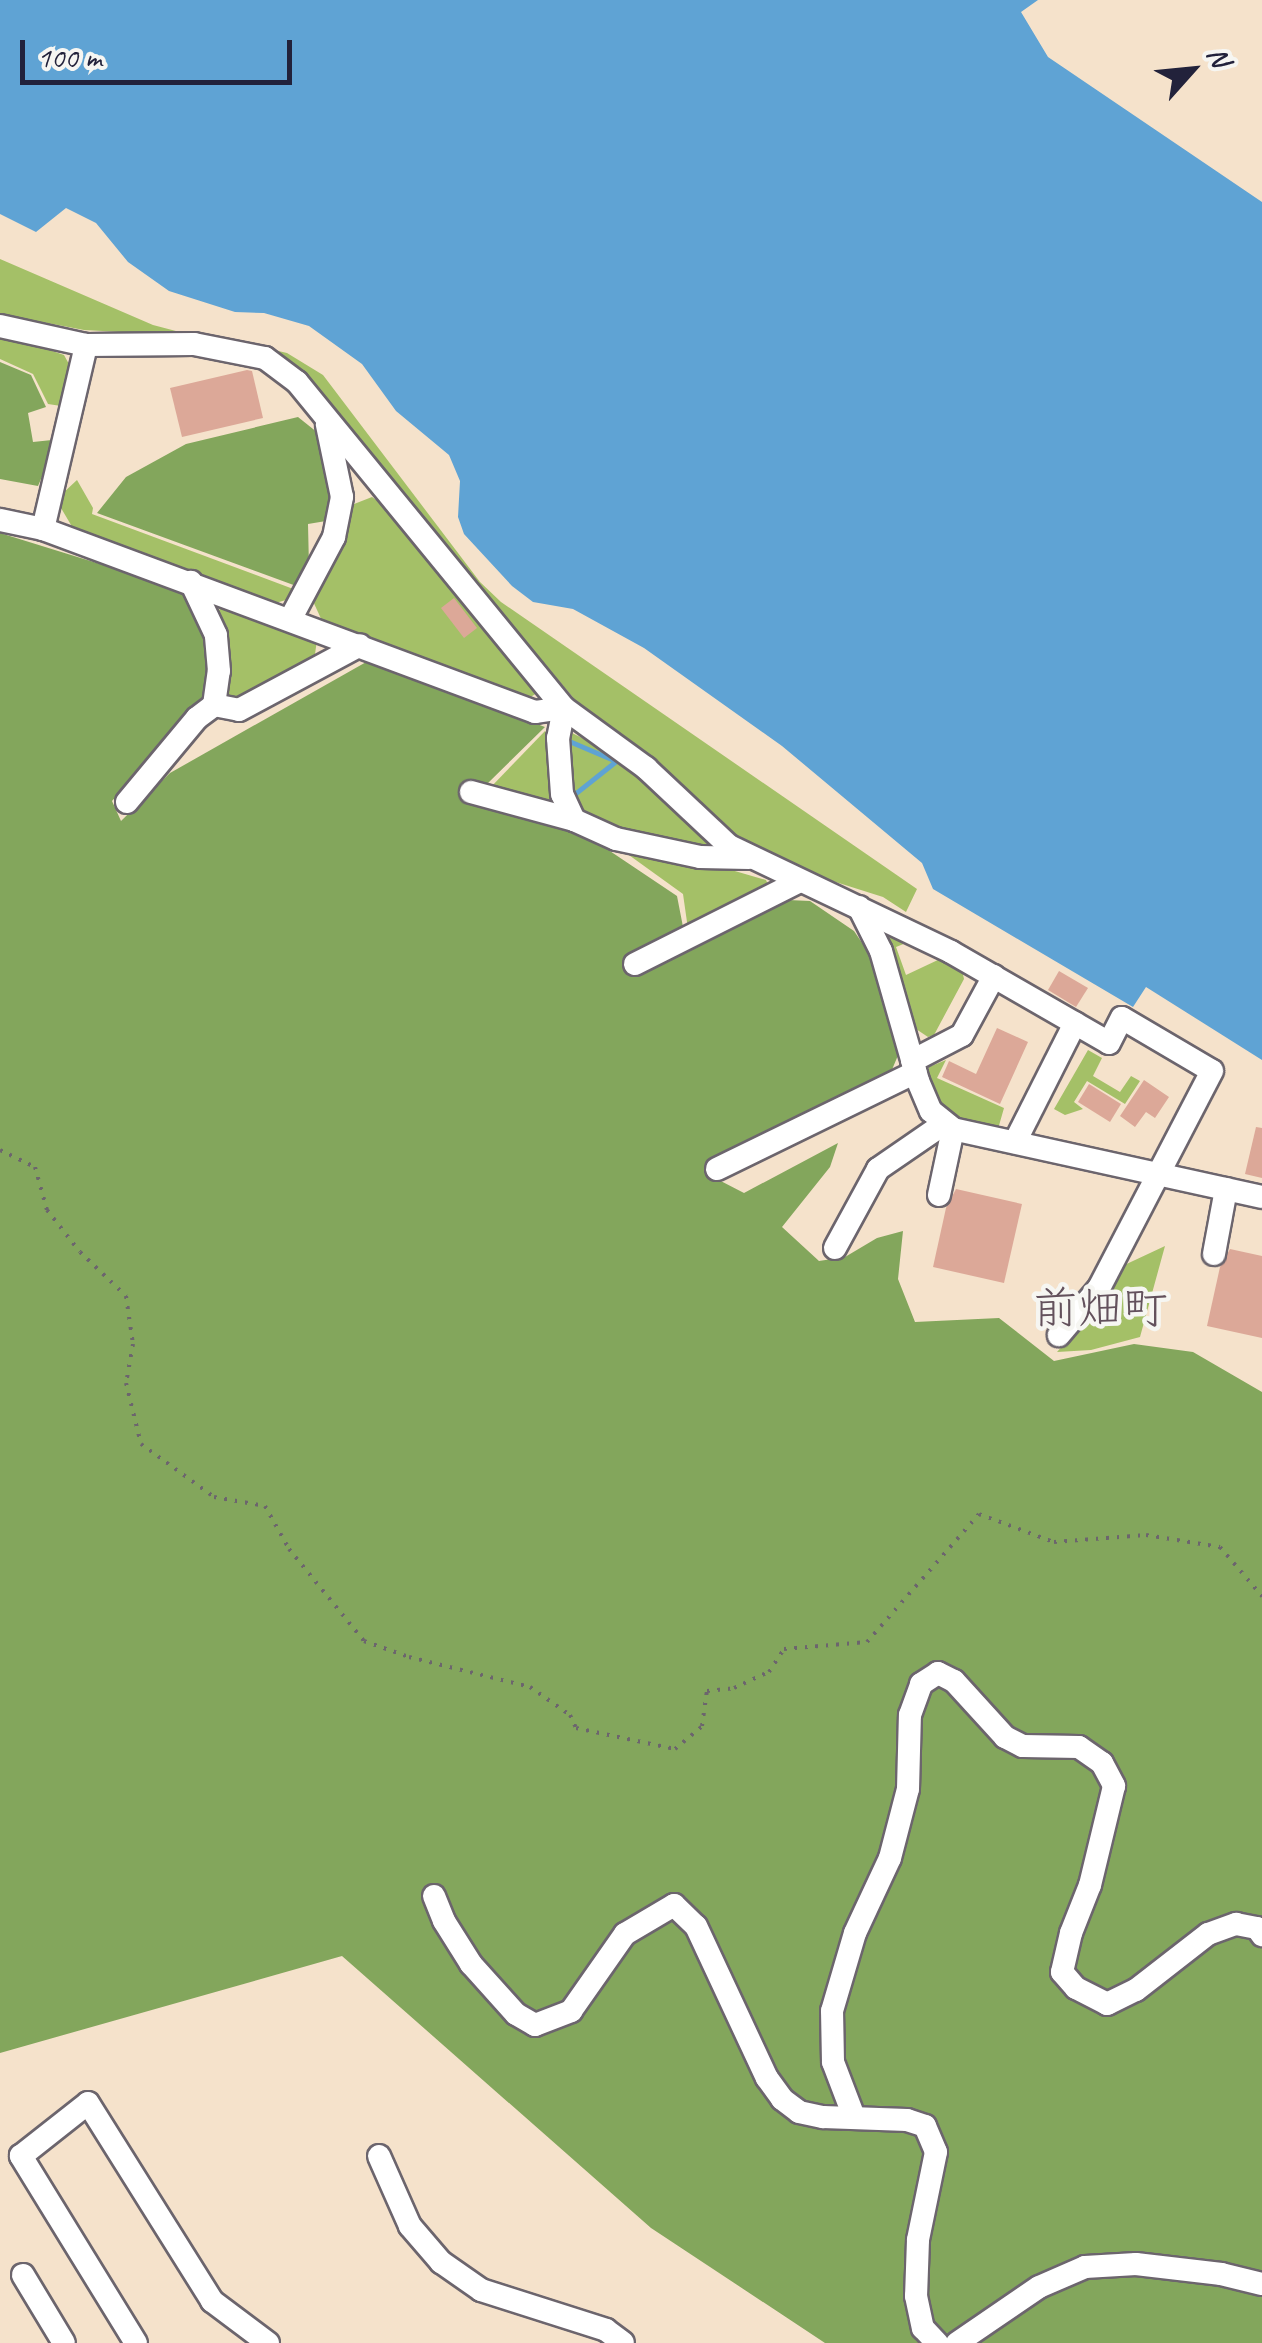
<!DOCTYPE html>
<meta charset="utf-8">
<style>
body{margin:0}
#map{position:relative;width:1262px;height:2343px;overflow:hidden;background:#f5e2cb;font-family:Caveat,"Klee One",sans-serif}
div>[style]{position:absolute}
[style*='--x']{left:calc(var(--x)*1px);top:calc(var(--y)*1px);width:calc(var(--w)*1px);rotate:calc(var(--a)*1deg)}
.green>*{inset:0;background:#a4c067}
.forest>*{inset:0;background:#83a65c}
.water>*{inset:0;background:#5fa3d4}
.stream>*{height:5px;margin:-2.5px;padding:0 2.5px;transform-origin:2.5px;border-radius:2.5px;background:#5fa3d4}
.building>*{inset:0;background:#dca898}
.path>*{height:4px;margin-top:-2px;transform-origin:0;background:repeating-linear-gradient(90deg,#6c656d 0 2.5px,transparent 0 10.5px)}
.roads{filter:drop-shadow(2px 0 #6c656d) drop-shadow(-2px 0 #6c656d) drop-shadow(0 2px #6c656d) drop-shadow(0 -2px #6c656d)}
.minor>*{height:22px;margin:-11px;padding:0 11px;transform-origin:11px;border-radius:11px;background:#fff}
span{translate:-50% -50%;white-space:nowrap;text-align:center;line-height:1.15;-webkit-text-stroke:9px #f6f6f2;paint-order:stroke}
.quarter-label{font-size:45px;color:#63515c}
.north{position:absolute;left:1142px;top:20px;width:100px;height:100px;-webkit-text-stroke:8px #f6f6f2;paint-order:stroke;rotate:63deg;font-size:28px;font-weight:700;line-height:40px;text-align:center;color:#22223b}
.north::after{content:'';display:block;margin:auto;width:35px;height:45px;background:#22223b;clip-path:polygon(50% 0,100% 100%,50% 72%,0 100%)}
.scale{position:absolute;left:20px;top:40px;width:272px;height:45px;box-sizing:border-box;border:5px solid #22223b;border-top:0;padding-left:12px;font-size:30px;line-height:35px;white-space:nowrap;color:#22223b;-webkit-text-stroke:8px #f6f6f2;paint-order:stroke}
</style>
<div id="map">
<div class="green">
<i style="clip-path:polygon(0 259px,153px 325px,195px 336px,84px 330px,0 314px)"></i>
<i style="clip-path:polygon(0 333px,64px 355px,70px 366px,61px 406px,48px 404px,33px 374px,0 359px)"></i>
<i style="clip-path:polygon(257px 346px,287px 353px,323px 375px,480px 582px,501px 602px,917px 889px,906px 912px,883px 897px,823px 878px,746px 843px,581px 707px,318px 394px)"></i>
<i style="clip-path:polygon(77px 480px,93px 508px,92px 514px,296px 590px,293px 598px,272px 604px,74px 530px,61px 508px,62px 494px)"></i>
<i style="clip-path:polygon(372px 497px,382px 504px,537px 693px,529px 698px,323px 623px,312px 599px,349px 506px)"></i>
<i style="clip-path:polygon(226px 605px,317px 640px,314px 661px,239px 703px,225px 699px,216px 612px)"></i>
<i style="clip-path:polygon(545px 731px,552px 740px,561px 808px,489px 789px)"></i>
<i style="clip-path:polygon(572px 733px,619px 756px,713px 840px,713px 848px,605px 831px,573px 810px,563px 741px)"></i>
<i style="clip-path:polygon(615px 845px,728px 869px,766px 880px,769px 887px,688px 929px,683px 894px)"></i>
<i style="clip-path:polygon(887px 929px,911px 941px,896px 947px,906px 975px,940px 959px,954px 961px,962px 970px,964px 979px,934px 1035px,928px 1037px,916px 1029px)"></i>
<i style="clip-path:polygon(1088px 1050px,1102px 1058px,1093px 1076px,1120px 1092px,1131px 1076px,1140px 1081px,1125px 1104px,1087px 1081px,1074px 1102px,1083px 1109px,1065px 1115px,1054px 1109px)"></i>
<i style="clip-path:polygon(946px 1060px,937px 1078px,1004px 1108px,998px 1129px,965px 1123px,941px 1106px,926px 1076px,929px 1067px)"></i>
<i style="clip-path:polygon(1165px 1246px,1140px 1337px,1091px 1350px,1057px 1352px,1104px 1299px,1118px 1268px)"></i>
</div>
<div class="forest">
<i style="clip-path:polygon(0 362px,31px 375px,46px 407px,28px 413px,33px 442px,52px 440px,52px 453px,38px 486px,0 479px)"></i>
<i style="clip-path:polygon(298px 417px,318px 433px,332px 490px,326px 521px,308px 524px,309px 567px,299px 587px,97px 513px,126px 477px,186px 444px)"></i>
<i style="clip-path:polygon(0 533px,184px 590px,213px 644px,208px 694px,112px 801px,121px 821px,170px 773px,368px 661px,545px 727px,487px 784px,472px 779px,467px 801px,586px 835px,677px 896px,684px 932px,626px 960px,637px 976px,788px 900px,810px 901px,854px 931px,871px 956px,899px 1053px,891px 1072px,713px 1177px,744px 1193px,838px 1143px,830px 1167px,782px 1227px,819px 1261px,845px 1257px,877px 1238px,903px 1231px,898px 1279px,915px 1322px,999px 1318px,1054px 1361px,1134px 1344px,1193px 1352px,1262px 1392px,1262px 2343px,825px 2343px,651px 2228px,342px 1956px,0 2053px)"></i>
</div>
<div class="water">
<i style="clip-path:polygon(0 0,1038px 0,1021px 12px,1048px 57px,1262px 202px,1262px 1060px,1146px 987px,1133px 1007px,933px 889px,922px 863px,782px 746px,644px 648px,573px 609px,533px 602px,512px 586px,464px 534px,458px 517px,460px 481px,449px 455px,396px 411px,362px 364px,309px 326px,264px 313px,235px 312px,169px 291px,128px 262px,96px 223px,66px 208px,36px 232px,0 214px)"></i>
</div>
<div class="stream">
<i style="--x:569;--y:741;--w:51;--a:23.1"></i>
<i style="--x:616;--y:761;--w:56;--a:141.5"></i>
</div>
<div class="building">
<i style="clip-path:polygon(247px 370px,252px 371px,263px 418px,182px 437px,170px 388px)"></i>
<i style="clip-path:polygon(454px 598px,477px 628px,464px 638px,441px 608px)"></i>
<i style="clip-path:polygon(1059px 971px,1088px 988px,1076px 1007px,1048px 990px)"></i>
<i style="clip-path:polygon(997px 1028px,1028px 1042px,1000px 1104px,942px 1077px,949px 1061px,976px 1074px)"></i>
<i style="clip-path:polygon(1144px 1080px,1169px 1097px,1155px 1118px,1146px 1112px,1135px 1127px,1120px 1116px)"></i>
<i style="clip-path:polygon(1089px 1084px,1121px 1104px,1110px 1122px,1078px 1102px)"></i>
<i style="clip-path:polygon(1256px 1127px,1262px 1128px,1262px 1178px,1245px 1174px)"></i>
<i style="clip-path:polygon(956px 1189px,1022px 1204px,1004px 1283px,933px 1267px,946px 1208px)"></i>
<i style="clip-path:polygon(1230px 1249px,1262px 1256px,1262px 1338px,1207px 1326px,1220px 1267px)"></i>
</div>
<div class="path">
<i style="--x:0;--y:1150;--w:39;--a:26"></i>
<i style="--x:35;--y:1167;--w:45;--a:74.4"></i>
<i style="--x:47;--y:1210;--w:53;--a:51.8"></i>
<i style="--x:80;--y:1252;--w:64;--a:43.7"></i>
<i style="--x:126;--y:1296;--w:49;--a:81.7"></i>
<i style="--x:133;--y:1344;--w:40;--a:100"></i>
<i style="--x:126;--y:1383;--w:63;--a:76.2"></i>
<i style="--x:141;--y:1444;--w:90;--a:36"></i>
<i style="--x:214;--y:1497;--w:52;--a:10"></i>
<i style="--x:265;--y:1506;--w:49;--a:60.8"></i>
<i style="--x:289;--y:1549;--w:119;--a:50.8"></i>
<i style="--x:364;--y:1641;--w:48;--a:19.6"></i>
<i style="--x:409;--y:1657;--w:125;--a:13.9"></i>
<i style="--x:530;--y:1687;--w:49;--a:35"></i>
<i style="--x:570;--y:1715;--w:14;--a:65"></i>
<i style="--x:576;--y:1728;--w:101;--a:12"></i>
<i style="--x:675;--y:1749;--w:35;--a:-40"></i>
<i style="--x:702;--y:1726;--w:35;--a:-82"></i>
<i style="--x:707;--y:1691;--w:27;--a:-6"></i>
<i style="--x:734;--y:1688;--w:38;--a:-25"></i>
<i style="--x:769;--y:1672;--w:27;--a:-57"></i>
<i style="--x:784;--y:1649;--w:83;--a:-4.8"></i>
<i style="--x:867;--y:1642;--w:170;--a:-48.8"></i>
<i style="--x:979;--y:1514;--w:80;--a:20.5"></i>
<i style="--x:1054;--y:1542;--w:92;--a:-4.4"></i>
<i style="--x:1146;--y:1535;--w:75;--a:9.2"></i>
<i style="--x:1220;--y:1547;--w:65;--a:49.4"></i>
</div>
<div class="roads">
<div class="minor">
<i style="--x:0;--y:326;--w:88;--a:12.5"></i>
<i style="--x:86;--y:345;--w:108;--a:-0.5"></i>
<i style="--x:194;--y:344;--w:72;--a:11.2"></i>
<i style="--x:265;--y:358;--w:40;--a:37"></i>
<i style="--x:297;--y:382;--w:421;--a:50.7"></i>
<i style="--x:564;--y:708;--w:31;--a:101"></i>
<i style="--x:558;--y:738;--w:56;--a:85.9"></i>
<i style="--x:562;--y:794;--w:29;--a:65"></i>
<i style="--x:574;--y:820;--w:46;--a:24.3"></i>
<i style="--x:616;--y:839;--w:86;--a:12.1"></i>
<i style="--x:700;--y:857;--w:49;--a:1.2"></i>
<i style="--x:0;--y:520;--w:44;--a:11.8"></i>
<i style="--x:43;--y:529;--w:525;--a:20.4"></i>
<i style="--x:535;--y:712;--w:29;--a:-8"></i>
<i style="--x:564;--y:708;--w:102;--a:36.2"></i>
<i style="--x:646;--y:768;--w:114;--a:43.2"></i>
<i style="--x:729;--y:846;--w:246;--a:25.5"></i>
<i style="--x:951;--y:952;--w:182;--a:29.9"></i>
<i style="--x:1109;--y:1043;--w:28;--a:-63"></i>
<i style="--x:1122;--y:1018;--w:104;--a:30.5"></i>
<i style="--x:1212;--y:1071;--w:245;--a:117.5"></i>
<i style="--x:1099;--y:1288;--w:62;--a:130.4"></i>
<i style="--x:43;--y:529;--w:189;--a:-76.8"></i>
<i style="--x:291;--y:618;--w:92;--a:-62"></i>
<i style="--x:334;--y:537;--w:41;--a:-78.7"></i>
<i style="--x:342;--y:497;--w:74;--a:-101.8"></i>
<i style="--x:214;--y:705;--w:25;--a:11"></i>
<i style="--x:239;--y:710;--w:137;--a:-28.2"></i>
<i style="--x:471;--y:792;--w:107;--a:15.2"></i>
<i style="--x:127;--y:802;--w:109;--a:-50.2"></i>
<i style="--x:197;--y:718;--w:21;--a:-37"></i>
<i style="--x:214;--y:705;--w:34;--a:-82"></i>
<i style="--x:219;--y:671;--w:36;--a:-95"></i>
<i style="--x:216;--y:635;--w:59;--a:-115.3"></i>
<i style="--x:859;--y:907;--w:49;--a:63.4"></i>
<i style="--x:881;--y:951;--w:135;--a:74.1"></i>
<i style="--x:918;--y:1081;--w:33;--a:67"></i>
<i style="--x:931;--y:1111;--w:28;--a:39"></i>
<i style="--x:953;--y:1129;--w:316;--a:12.4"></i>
<i style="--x:635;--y:964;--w:182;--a:-26.7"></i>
<i style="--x:912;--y:1061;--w:56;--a:-27.5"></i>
<i style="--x:962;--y:1035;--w:67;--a:-61.5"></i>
<i style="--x:1015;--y:1142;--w:133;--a:-63.2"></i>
<i style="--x:717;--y:1169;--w:221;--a:-26"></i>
<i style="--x:939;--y:1195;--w:67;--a:-78"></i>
<i style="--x:835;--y:1248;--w:90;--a:-61.4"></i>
<i style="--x:878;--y:1169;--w:81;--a:-34.5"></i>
<i style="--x:1214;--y:1254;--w:66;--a:-79.5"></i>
<i style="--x:434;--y:1896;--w:27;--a:68"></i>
<i style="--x:444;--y:1921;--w:51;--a:57.9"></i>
<i style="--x:471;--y:1964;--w:67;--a:48"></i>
<i style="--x:516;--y:2014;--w:22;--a:30"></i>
<i style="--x:535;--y:2025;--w:39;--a:-21"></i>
<i style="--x:571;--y:2011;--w:94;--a:-55"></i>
<i style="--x:625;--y:1934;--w:57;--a:-30.6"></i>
<i style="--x:674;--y:1905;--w:30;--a:44"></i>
<i style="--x:696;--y:1926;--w:168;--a:65"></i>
<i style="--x:767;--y:2078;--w:26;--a:54"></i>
<i style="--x:782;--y:2099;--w:21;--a:37"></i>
<i style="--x:799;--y:2112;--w:25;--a:12"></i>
<i style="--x:823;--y:2117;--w:84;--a:2"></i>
<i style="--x:907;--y:2120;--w:19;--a:18"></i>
<i style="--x:925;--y:2126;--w:28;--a:67"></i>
<i style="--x:936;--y:2152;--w:90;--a:101.6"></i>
<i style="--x:918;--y:2240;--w:56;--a:92"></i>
<i style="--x:916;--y:2296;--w:33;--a:78"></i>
<i style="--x:923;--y:2328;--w:21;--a:47"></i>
<i style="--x:854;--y:2117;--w:59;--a:-110.9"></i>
<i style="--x:833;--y:2062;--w:51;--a:-91.1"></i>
<i style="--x:832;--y:2011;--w:81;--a:-73.6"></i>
<i style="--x:855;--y:1933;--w:83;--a:-65"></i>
<i style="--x:890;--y:1858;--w:71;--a:-75.4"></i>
<i style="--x:908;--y:1789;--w:74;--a:-88.5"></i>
<i style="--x:910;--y:1715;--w:33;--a:-70"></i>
<i style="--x:921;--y:1684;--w:20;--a:-33"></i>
<i style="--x:938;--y:1673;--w:18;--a:27"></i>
<i style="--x:954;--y:1681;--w:76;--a:47.7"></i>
<i style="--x:1005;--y:1737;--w:20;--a:27"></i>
<i style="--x:1023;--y:1746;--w:56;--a:1"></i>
<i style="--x:1079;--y:1747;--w:28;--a:35"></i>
<i style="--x:1102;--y:1763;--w:26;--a:62"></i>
<i style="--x:1114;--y:1786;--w:102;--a:103.6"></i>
<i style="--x:1090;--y:1885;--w:52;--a:111.6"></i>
<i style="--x:1071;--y:1933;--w:40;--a:103"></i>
<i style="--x:1062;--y:1972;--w:21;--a:49"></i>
<i style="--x:1076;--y:1988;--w:35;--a:27"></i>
<i style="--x:1107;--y:2004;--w:32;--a:-26"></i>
<i style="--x:1136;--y:1990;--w:91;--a:-37.9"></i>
<i style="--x:1208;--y:1934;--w:30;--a:-20"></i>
<i style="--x:1236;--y:1924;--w:21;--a:11"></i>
<i style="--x:1257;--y:1928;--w:9;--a:54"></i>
<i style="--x:379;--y:2156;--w:77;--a:66.1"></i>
<i style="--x:410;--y:2226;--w:48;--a:49.3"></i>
<i style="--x:441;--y:2262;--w:49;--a:35"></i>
<i style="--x:481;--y:2290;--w:131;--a:17.7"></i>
<i style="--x:606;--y:2330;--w:21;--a:37"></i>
<i style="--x:23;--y:2275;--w:79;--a:58.9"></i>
<i style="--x:136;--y:2343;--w:220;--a:-121.6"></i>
<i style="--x:21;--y:2156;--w:85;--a:-38.3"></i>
<i style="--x:88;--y:2103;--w:234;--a:57.9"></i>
<i style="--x:212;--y:2301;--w:70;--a:36.9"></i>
<i style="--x:957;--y:2343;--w:99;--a:-34.3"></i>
<i style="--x:1039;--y:2287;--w:50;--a:-23.5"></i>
<i style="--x:1085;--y:2267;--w:51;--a:-3.4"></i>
<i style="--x:1136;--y:2264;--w:86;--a:6.7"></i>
<i style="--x:1221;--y:2274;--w:42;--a:13.7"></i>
</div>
</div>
<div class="quarter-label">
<span style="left:1100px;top:1309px">前畑町</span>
</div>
<div class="north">N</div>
<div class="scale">100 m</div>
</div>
